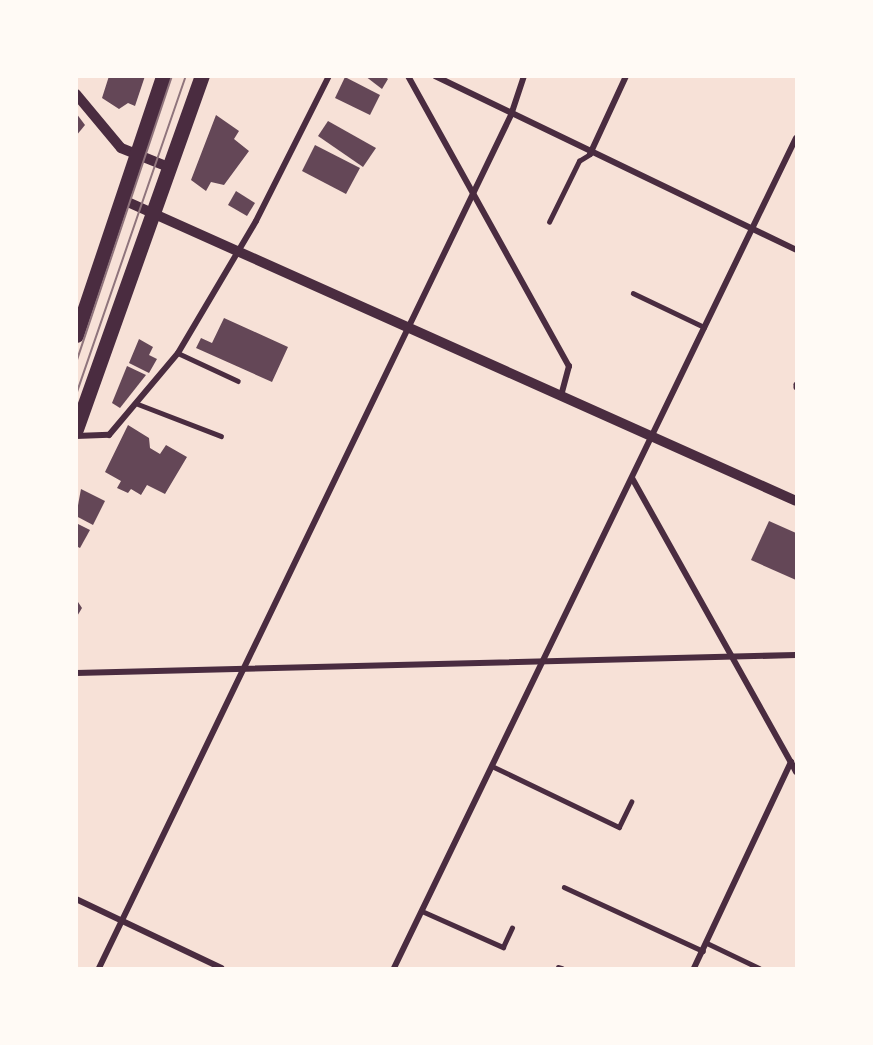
<!DOCTYPE html>
<style>
body{margin:0}
#map{position:relative;width:873px;height:1045px;overflow:hidden;background:#f7e1d7;font-family:Montserrat,sans-serif}
div>[style]{position:absolute}
[style*='--x']{left:calc(var(--x)*1px);top:calc(var(--y)*1px);width:calc(var(--w)*1px);rotate:calc(var(--a)*1deg)}
.building>*{inset:0;background:#644757}
.service>*{height:4.5px;margin:-2.25px;padding:0 2.25px;transform-origin:2.25px;border-radius:2.25px;background:#4a2c40}
.minor>*{height:6px;margin:-3px;padding:0 3px;transform-origin:3px;border-radius:3px;background:#4a2c40}
.tertiary>*{height:10px;margin:-5px;padding:0 5px;transform-origin:5px;border-radius:5px;background:#4a2c40}
.primary>*{height:15px;margin:-7.5px;padding:0 7.5px;transform-origin:7.5px;border-radius:7.5px;background:#4a2c40}
.tram>*{height:1.5px;margin:-0.75px;padding:0 0.75px;transform-origin:0.75px;border-radius:0.75px;background:#8f747c}
span{translate:-50% -50%;white-space:nowrap;text-align:center;line-height:1.15;-webkit-text-stroke:6px #fffaf5;paint-order:stroke}
.frame{position:absolute;inset:0;border:78px solid #fffaf5;pointer-events:none}
</style>
<div id="map">
<div class="building">
<i style="clip-path:polygon(109px 76px,145px 76px,135px 106px,128px 103px,119px 109px,102px 98px)"></i>
<i style="clip-path:polygon(365px 76px,384px 76px,388px 79px,382px 89px)"></i>
<i style="clip-path:polygon(345px 77px,380px 95px,370px 115px,335px 98px)"></i>
<i style="clip-path:polygon(76px 113px,85px 125px,76px 136px)"></i>
<i style="clip-path:polygon(216px 115px,239px 131px,234px 139px,249px 151px,224px 185px,211px 182px,206px 191px,191px 180px)"></i>
<i style="clip-path:polygon(328px 121px,376px 148px,363px 167px,318px 136px)"></i>
<i style="clip-path:polygon(315px 145px,360px 168px,346px 194px,302px 171px)"></i>
<i style="clip-path:polygon(236px 191px,255px 203px,247px 216px,228px 205px)"></i>
<i style="clip-path:polygon(224px 318px,288px 347px,272px 382px,196px 348px,201px 338px,212px 343px)"></i>
<i style="clip-path:polygon(139px 339px,153px 347px,149px 355px,157px 359px,149px 373px,129px 363px)"></i>
<i style="clip-path:polygon(127px 366px,146px 375px,120px 408px,112px 403px)"></i>
<i style="clip-path:polygon(128px 425px,149px 438px,150px 448px,160px 454px,166px 445px,187px 457px,165px 494px,147px 485px,141px 495px,131px 489px,128px 493px,117px 488px,121px 481px,105px 472px)"></i>
<i style="clip-path:polygon(81px 489px,105px 501px,93px 525px,76px 516px)"></i>
<i style="clip-path:polygon(769px 521px,796px 533px,796px 580px,751px 560px)"></i>
<i style="clip-path:polygon(76px 523px,90px 530px,80px 548px,76px 546px)"></i>
<i style="clip-path:polygon(76px 599px,82px 608px,76px 618px)"></i>
</div>
<div class="service">
<i style="--x:549;--y:222;--w:68;--a:-63.8"></i>
<i style="--x:579;--y:161;--w:13;--a:-32"></i>
<i style="--x:633;--y:293;--w:79;--a:25.6"></i>
<i style="--x:178;--y:353;--w:66;--a:25"></i>
<i style="--x:796;--y:384;--w:3;--a:90"></i>
<i style="--x:138;--y:404;--w:89;--a:21.1"></i>
<i style="--x:492;--y:766;--w:141;--a:25.7"></i>
<i style="--x:619;--y:827;--w:28;--a:-64"></i>
<i style="--x:564;--y:887;--w:153;--a:24.7"></i>
<i style="--x:422;--y:911;--w:89;--a:24"></i>
<i style="--x:503;--y:947;--w:21;--a:-65"></i>
<i style="--x:707;--y:943;--w:58;--a:25.7"></i>
<i style="--x:558;--y:967;--w:4;--a:14"></i>
</div>
<div class="minor">
<i style="--x:408;--y:76;--w:332;--a:61"></i>
<i style="--x:569;--y:366;--w:30;--a:105"></i>
<i style="--x:435;--y:76;--w:401;--a:25.7"></i>
<i style="--x:590;--y:154;--w:86;--a:-65.2"></i>
<i style="--x:76;--y:436;--w:33;--a:-2"></i>
<i style="--x:109;--y:435;--w:107;--a:-49.9"></i>
<i style="--x:178;--y:353;--w:153;--a:-59.4"></i>
<i style="--x:256;--y:221;--w:162;--a:-63.3"></i>
<i style="--x:632;--y:478;--w:325;--a:60.8"></i>
<i style="--x:76;--y:673;--w:720;--a:-1.43"></i>
<i style="--x:76;--y:899;--w:161;--a:25.4"></i>
<i style="--x:99;--y:968;--w:947;--a:-64.22"></i>
<i style="--x:511;--y:115;--w:41;--a:-71.6"></i>
<i style="--x:394;--y:968;--w:922;--a:-64.16"></i>
<i style="--x:694;--y:968;--w:228;--a:-64.8"></i>
<i style="--x:791;--y:762;--w:11;--a:63"></i>
</div>
<div class="tertiary">
<i style="--x:76;--y:94;--w:70;--a:50.2"></i>
<i style="--x:121;--y:148;--w:54;--a:21.8"></i>
<i style="--x:121;--y:199;--w:739;--a:24.1"></i>
</div>
<div class="primary">
<i style="--x:76;--y:335;--w:273;--a:-71.4"></i>
<i style="--x:76;--y:429;--w:375;--a:-70.4"></i>
</div>
<div class="tram">
<i style="--x:76;--y:363;--w:303;--a:-71.5"></i>
<i style="--x:76;--y:395;--w:337;--a:-71"></i>
</div>
<div class="frame"></div>
</div>
